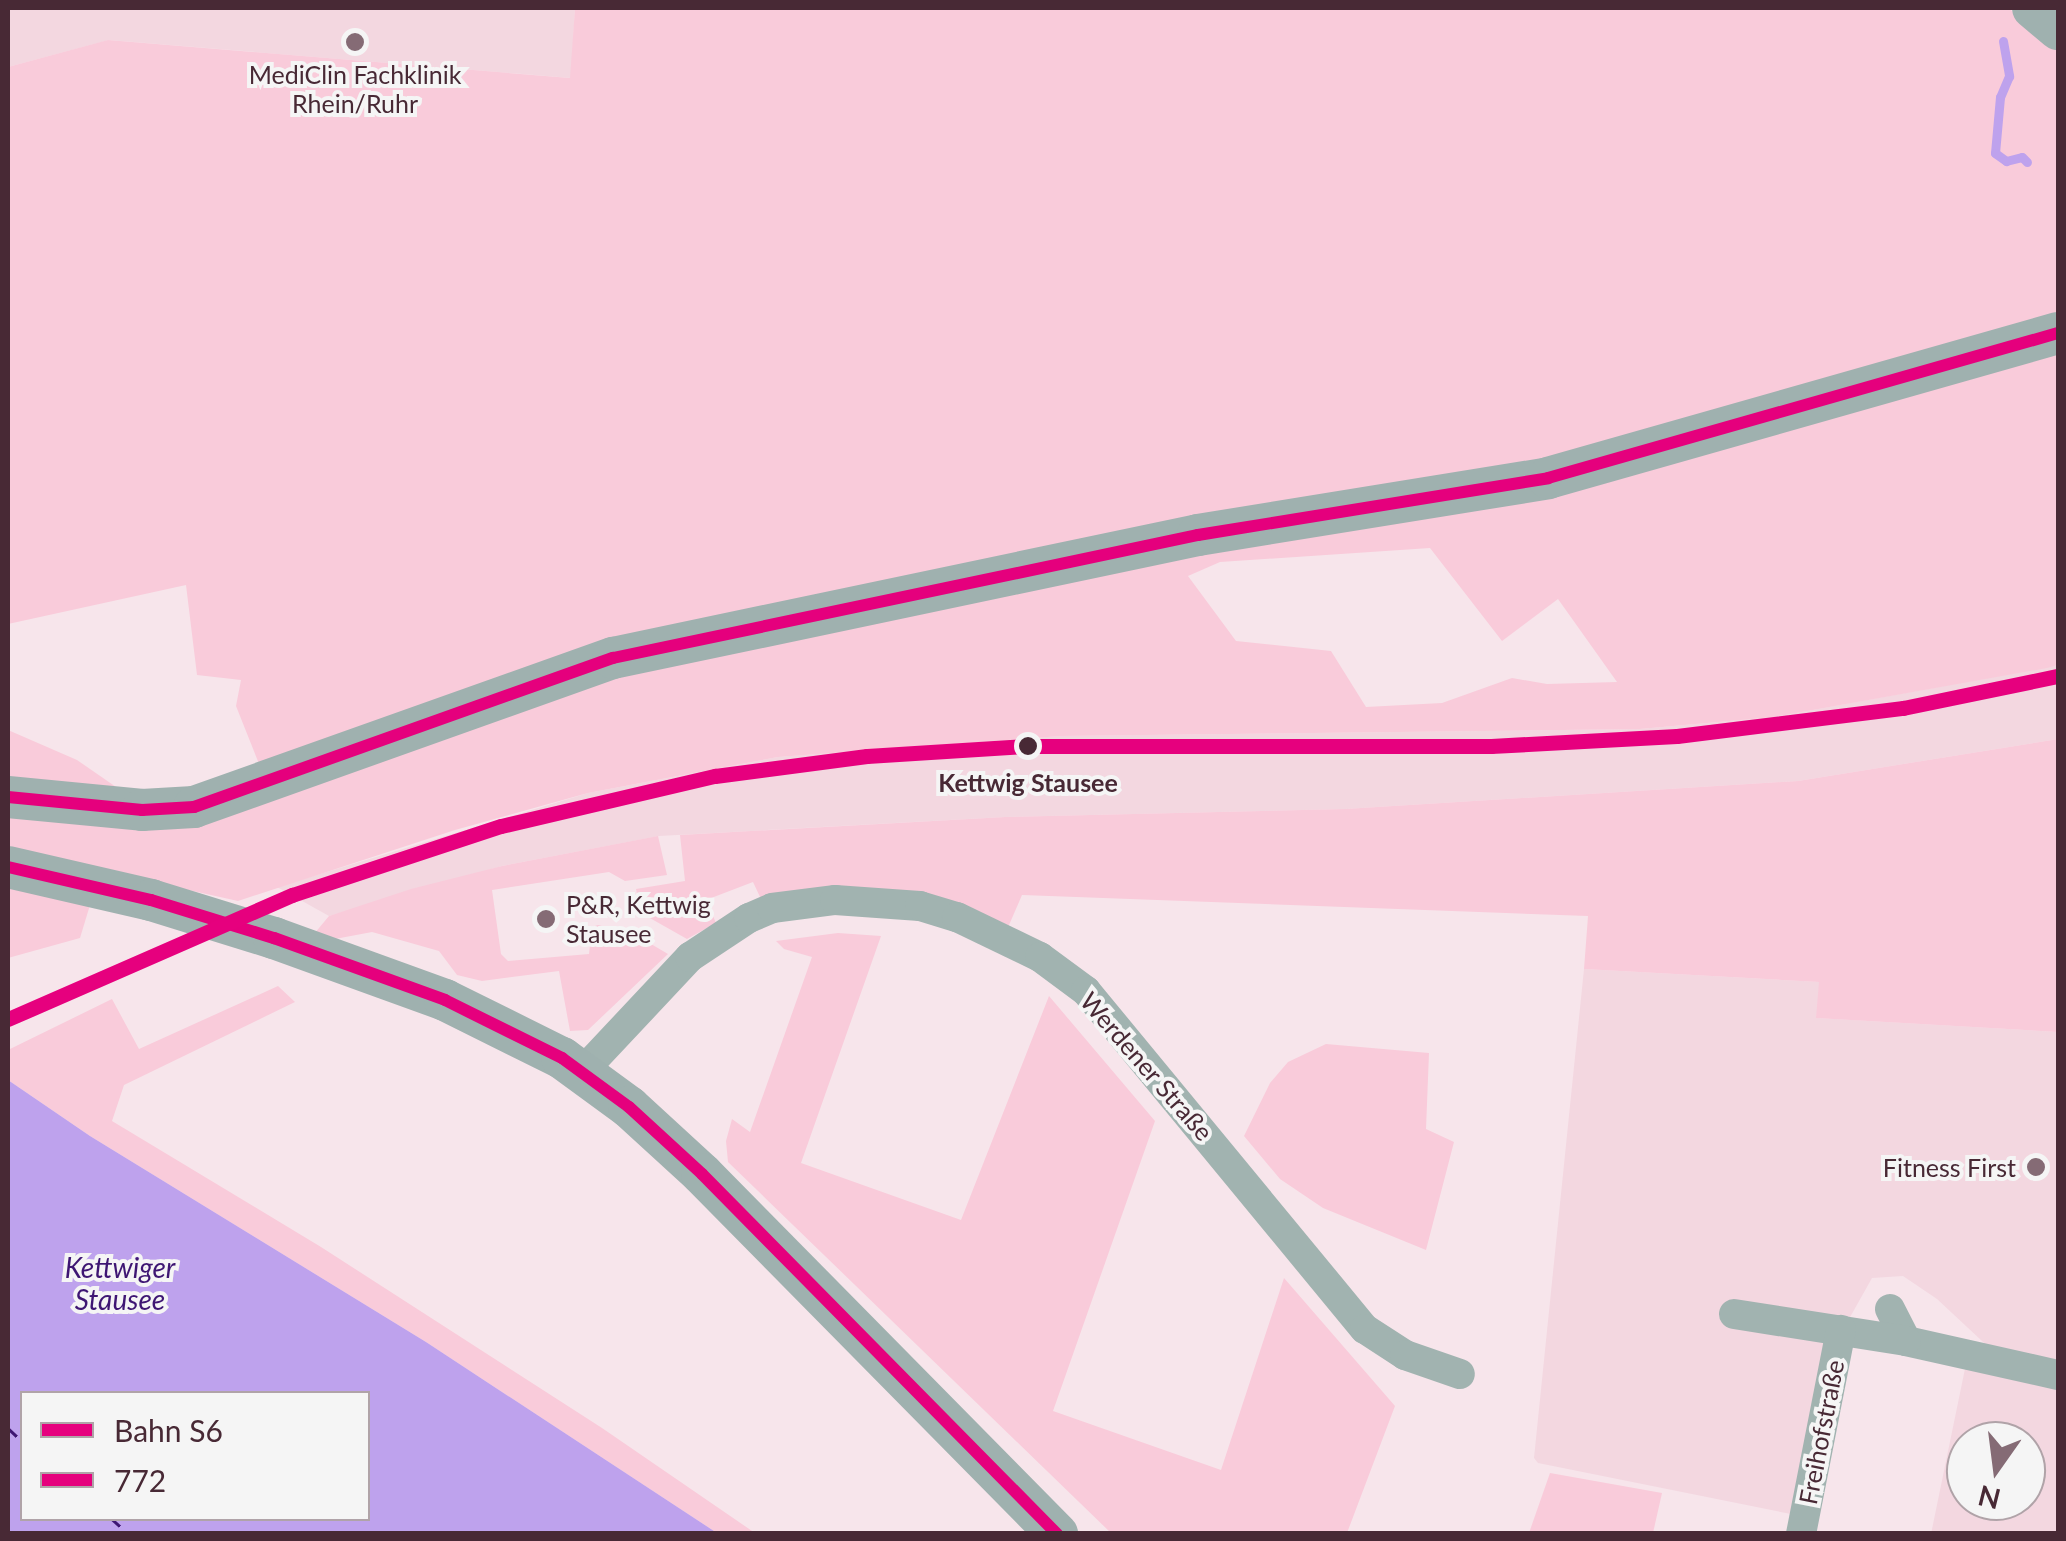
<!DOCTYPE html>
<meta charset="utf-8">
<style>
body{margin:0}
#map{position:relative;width:2066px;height:1541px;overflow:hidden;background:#f7e5eb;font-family:Lato,sans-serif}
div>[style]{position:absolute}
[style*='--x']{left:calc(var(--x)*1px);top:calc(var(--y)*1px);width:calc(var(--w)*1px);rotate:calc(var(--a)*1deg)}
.built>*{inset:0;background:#f3d7e0}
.green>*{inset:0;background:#f9cbda}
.water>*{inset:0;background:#bea2ed}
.stream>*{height:9px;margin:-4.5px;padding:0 4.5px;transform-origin:4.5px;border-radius:4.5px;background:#bea2ed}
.ferry>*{height:2.5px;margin-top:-1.25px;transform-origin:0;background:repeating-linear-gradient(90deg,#3e1673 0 12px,transparent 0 22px)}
.minor>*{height:30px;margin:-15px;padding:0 15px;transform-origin:15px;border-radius:15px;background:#a1b3b0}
.secondary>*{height:42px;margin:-21px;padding:0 21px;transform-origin:21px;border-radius:21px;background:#9fb1af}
.bus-1>*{height:12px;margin:-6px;padding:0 6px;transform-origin:6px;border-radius:6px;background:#e5007d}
.rail-1>*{height:15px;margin:-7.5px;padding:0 7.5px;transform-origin:7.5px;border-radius:7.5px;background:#e6007e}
.dots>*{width:28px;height:28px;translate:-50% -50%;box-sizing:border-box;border:5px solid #f5f5f5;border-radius:50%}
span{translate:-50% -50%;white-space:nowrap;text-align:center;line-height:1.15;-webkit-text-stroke:8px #f5f5f5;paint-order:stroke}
.poi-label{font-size:25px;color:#482935}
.left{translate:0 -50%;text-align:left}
.right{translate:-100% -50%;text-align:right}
.stop-label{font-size:25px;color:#482935;font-weight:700}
.street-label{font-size:25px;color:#482935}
.water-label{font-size:28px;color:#3e1673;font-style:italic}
.frame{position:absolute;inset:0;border:10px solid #482935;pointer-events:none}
.legend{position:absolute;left:20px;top:1391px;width:350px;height:130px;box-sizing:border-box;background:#f5f5f5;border:2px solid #b0a3a8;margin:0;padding:12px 18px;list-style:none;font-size:30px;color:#482935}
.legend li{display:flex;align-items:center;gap:20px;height:50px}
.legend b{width:50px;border:2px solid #b0a3a8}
.north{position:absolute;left:1946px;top:1421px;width:100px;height:100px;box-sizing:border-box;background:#f5f5f5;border:2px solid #b0a3a8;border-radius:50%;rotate:194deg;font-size:28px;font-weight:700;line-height:40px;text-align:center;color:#482935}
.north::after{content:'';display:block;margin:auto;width:35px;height:45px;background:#856b75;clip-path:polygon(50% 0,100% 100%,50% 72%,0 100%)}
</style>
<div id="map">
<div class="built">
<i style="clip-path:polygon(8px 8px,575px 8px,571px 78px,109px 40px,8px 67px)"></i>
<i style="clip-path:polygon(2058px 665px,2058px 739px,1798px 781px,1345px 809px,1005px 817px,659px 836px,502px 866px,329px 916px,277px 887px,588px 793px,778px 757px,1061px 736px,1640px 729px,1774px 717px)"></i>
<i style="clip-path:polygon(1584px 969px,1820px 982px,1817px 1018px,2058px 1032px,2058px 1369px,1997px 1355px,1937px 1299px,1903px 1276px,1872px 1278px,1849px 1319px,1791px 1514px,1538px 1463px,1534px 1458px)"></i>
<i style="clip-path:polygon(evenodd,1967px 1359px,2058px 1380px,2058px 1533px,1931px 1534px,1967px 1359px,1966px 1441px,2026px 1441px,2026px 1501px,1966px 1501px,1966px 1441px)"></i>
</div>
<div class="green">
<i style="clip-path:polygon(575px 8px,2008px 8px,2058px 44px,2058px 316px,1664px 438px,820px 601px,263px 774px,236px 706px,241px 680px,197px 675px,186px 585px,8px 624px,8px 67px,108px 40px,570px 78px)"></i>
<i style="clip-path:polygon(evenodd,2058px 345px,2058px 665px,2047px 668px,1774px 717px,1640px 729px,1061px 736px,778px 757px,588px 793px,455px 830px,238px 901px,8px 850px,8px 808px,166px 819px,613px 667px,2058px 345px,1430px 548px,1502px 641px,1558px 599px,1617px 682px,1547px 684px,1512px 678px,1442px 703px,1366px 707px,1331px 651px,1236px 641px,1188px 576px,1220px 562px,1430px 548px)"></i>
<i style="clip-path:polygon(8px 730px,77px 760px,132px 798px,8px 787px)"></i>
<i style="clip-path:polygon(2058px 739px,2058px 1032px,1816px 1018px,1819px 982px,1584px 969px,1588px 916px,1022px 895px,1006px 932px,761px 899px,753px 882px,706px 900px,716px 923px,687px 939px,641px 913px,636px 889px,685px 881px,680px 835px,1005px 817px,1345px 809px,1798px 781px)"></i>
<i style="clip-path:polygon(658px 836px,667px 875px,625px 881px,609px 872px,492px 890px,501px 954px,508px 961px,589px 954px,592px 927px,598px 925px,634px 934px,668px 954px,588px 1030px,570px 1031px,559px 971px,482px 981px,457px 975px,439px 951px,372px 932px,335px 939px,314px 934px,329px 916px,411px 889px,502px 866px)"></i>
<i style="clip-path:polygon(8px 887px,90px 905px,80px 938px,8px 958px)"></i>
<i style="clip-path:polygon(838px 933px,881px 936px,801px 1163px,961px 1220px,1049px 996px,1155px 1121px,1053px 1411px,1221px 1470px,1284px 1278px,1395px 1406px,1347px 1533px,1111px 1533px,728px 1162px,726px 1141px,732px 1119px,750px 1132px,812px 957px,784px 949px,776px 941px)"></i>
<i style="clip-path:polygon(278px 986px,295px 1002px,124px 1085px,112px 1121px,321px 1247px,602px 1428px,755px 1533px,717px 1533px,426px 1342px,90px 1136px,8px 1080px,8px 1050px,112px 999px,139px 1049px)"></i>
<i style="clip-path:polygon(1326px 1044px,1429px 1053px,1426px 1129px,1454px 1142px,1426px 1250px,1323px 1208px,1280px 1179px,1244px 1136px,1270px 1083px,1288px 1062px)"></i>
<i style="clip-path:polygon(1550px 1473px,1662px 1493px,1653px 1533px,1529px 1533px)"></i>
</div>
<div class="water">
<i style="clip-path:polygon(evenodd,8px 1080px,90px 1136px,426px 1342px,717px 1533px,8px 1533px,8px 1080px,22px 1394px,368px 1394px,368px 1518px,22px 1518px,22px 1394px)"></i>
</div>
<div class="stream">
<i style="--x:2003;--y:41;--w:36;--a:80"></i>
<i style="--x:2009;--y:76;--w:23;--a:113"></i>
<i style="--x:2000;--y:97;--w:56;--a:95.1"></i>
<i style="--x:1995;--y:153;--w:14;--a:36"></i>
<i style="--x:2006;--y:161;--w:16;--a:-14"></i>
<i style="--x:2022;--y:157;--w:7;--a:45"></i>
</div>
<div class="ferry">
<i style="--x:8;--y:1428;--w:19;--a:43"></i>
<i style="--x:111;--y:1518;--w:24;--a:42"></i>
</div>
<div class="minor">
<i style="--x:582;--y:1072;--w:158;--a:-46.8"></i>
<i style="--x:690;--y:957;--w:71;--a:-33.5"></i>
<i style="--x:749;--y:918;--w:25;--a:-23"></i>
<i style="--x:772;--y:908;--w:64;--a:-7.2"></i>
<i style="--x:835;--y:900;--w:85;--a:4"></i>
<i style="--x:920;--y:906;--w:39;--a:17"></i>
<i style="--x:957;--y:917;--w:92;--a:25.7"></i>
<i style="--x:1040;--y:957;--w:57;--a:36.5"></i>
<i style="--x:1086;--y:991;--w:438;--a:50.5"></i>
<i style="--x:1365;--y:1329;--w:48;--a:33"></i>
<i style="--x:1405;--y:1355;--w:58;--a:19.1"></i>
<i style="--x:1890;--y:1309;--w:36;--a:63"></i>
<i style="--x:1906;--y:1341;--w:156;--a:12.6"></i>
<i style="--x:1734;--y:1314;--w:174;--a:8.9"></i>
<i style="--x:1801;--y:1534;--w:208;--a:-78.9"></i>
</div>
<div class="secondary">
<i style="--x:2033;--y:8;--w:33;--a:40"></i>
<i style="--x:8;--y:797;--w:135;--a:5.5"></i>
<i style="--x:142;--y:810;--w:52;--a:-3.3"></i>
<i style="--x:194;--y:807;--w:445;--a:-19.6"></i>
<i style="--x:613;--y:658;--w:598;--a:-11.87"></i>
<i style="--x:1198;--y:535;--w:355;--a:-9.2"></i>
<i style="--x:1548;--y:478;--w:530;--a:-15.87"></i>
<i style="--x:8;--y:867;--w:147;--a:13"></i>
<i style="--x:151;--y:900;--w:129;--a:17.2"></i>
<i style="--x:274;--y:938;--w:182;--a:19.9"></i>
<i style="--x:445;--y:1000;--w:131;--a:26.4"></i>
<i style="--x:562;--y:1058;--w:83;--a:36.2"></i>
<i style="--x:629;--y:1107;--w:99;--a:42.5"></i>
<i style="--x:702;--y:1174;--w:506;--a:45.4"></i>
</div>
<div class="bus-1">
<i style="--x:8;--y:797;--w:135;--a:5.5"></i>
<i style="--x:142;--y:810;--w:52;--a:-3.3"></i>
<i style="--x:194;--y:807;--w:445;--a:-19.6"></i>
<i style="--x:613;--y:658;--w:598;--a:-11.87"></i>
<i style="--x:1198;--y:535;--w:355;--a:-9.2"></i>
<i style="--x:1548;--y:478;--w:530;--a:-15.87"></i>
<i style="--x:8;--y:867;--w:147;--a:13"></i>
<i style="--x:151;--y:900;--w:129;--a:17.2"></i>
<i style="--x:274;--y:938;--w:182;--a:19.9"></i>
<i style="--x:445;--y:1000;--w:131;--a:26.4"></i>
<i style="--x:562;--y:1058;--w:83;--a:36.2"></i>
<i style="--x:629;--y:1107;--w:99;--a:42.5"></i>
<i style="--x:702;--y:1174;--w:506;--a:45.4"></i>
</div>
<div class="rail-1">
<i style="--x:8;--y:1019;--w:310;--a:-23.6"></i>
<i style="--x:292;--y:895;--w:220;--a:-18.3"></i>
<i style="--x:501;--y:826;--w:220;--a:-13.2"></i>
<i style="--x:715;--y:776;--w:153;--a:-7.5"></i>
<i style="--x:867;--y:756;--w:157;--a:-3.6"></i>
<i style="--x:1024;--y:746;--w:467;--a:0"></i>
<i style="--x:1491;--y:746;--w:186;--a:-3.1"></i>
<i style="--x:1677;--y:736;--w:228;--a:-7.1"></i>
<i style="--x:1903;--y:708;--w:158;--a:-11.7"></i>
</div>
<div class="dots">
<i style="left:355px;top:42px;background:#856b75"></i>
<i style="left:1028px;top:746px;background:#482935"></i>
<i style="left:546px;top:919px;background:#856b75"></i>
<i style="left:2036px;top:1167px;background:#856b75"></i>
</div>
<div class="poi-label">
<span style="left:355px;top:89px">MediClin Fachklinik<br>Rhein/Ruhr</span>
<span class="left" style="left:566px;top:919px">P&amp;R, Kettwig<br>Stausee</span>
<span class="right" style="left:2016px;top:1167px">Fitness First</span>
</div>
<div class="stop-label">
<span style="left:1028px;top:782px">Kettwig Stausee</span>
</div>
<div class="street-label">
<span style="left:1147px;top:1066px;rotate:49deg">Werdener Straße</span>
<span style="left:1821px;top:1432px;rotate:-79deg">Freihofstraße</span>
</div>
<div class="water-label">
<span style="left:120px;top:1283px">Kettwiger<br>Stausee</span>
</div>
<div class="frame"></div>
<ul class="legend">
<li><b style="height:12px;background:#e6007e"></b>Bahn S6</li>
<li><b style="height:12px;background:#e5007d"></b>772</li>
</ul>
<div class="north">N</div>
</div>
